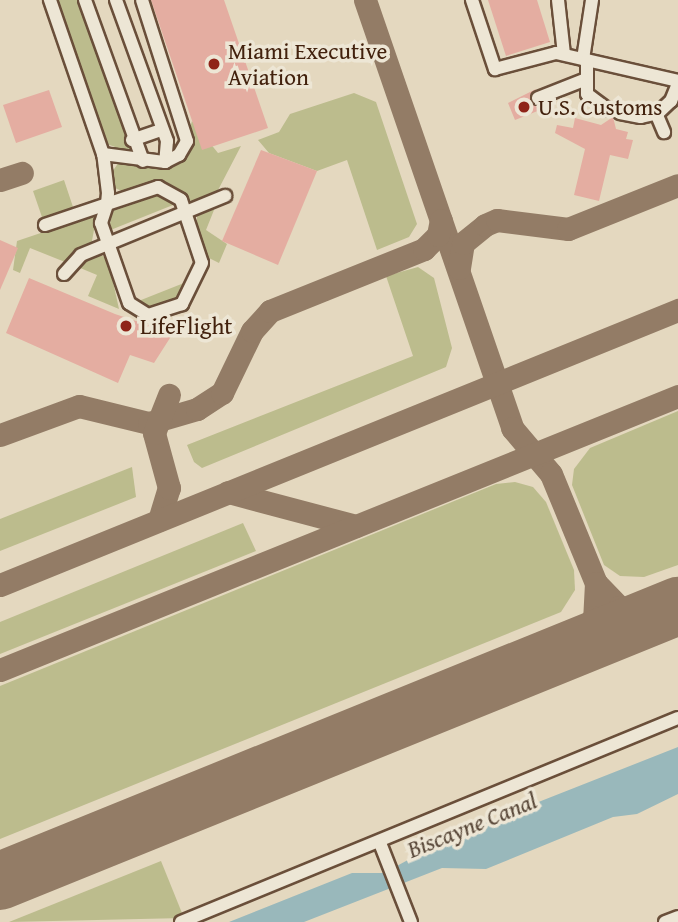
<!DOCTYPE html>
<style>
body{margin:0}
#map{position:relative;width:678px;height:922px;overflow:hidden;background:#e4d8bf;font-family:"Gentium Book Plus",serif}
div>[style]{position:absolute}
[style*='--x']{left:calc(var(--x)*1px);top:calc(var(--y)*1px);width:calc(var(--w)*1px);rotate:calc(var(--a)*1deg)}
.green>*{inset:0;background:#bcbc8d}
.water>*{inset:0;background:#99b8bb}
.taxiway>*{height:23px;margin:-11.5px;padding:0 11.5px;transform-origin:11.5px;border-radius:11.5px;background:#937c66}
.runway>*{height:58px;margin:-29px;padding:0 29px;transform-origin:29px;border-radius:29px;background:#937c66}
.building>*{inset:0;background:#e4ada1}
.roads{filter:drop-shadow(2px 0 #6a4f3a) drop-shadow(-2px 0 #6a4f3a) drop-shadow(0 2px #6a4f3a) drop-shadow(0 -2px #6a4f3a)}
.minor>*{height:12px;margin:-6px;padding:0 6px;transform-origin:6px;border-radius:6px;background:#ede6d5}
.dots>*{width:19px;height:19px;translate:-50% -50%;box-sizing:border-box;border:4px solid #ede6d5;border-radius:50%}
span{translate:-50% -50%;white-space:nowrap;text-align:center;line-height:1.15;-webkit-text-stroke:7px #ede6d5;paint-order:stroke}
.poi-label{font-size:23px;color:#42210d}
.left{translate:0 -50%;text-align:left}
.water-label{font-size:24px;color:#584738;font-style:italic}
</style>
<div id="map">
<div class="green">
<i style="clip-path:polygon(56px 0,81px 0,132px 153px,104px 143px)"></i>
<i style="clip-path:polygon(354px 93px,376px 102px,417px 224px,409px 237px,377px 250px,347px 160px,317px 171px,269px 153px,258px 140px,279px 132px,290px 114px)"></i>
<i style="clip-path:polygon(192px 121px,218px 153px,241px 146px,216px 194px,193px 202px,164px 183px,124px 192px,115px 188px,112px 172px,119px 162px,162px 168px,180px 161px)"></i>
<i style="clip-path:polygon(64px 180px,74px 210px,43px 220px,33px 191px)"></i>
<i style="clip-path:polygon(157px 193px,178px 203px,108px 231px,114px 208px)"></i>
<i style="clip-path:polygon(207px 208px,214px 210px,206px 230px,227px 244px,219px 263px,207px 257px,197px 229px,197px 215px)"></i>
<i style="clip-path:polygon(97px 214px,91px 246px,65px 262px,30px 248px,20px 273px,13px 270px,17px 241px)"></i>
<i style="clip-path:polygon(99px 254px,108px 259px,119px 309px,88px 296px,97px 275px,73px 265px)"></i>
<i style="clip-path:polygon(418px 267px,434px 278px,452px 348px,446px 367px,202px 468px,194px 462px,187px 445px,413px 356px,386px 276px)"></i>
<i style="clip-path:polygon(189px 281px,178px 301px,150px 310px,136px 302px)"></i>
<i style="clip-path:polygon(678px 411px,678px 565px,644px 577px,620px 576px,604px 565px,572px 485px,574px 469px,590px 448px)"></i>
<i style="clip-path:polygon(132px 467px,136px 497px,0 551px,0 519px)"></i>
<i style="clip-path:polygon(515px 482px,533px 487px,546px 502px,574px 570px,575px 590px,561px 612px,0 839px,0 686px,496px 484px)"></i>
<i style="clip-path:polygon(243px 523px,256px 551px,0 654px,0 622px)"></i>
<i style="clip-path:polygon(161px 861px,184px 918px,9px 922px)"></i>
</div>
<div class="water">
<i style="clip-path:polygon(678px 747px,678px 794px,637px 814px,613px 817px,486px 869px,442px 868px,304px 922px,229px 922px,352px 873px,384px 873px,450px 837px)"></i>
</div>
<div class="taxiway">
<i style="--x:365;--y:0;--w:453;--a:71"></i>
<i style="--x:512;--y:428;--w:60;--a:49.7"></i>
<i style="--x:551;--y:474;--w:118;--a:67.6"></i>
<i style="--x:596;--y:583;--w:34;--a:93"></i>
<i style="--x:594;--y:617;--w:43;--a:127.4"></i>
<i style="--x:0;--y:180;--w:23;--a:-18"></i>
<i style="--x:459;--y:268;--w:25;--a:-81"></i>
<i style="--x:463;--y:243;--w:28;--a:-39"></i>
<i style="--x:485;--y:225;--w:13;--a:-23"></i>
<i style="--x:497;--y:220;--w:72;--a:7.2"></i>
<i style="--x:568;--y:229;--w:118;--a:-21.8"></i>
<i style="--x:0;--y:435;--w:84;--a:-20.2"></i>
<i style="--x:79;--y:406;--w:72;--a:13.7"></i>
<i style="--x:149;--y:423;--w:50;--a:-16.3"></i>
<i style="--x:197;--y:409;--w:30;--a:-33"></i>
<i style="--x:222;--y:393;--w:69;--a:-64.2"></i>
<i style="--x:252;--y:331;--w:27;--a:-48"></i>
<i style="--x:270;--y:311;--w:166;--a:-21.9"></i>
<i style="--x:424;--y:249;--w:20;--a:-45"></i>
<i style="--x:438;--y:235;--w:15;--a:-79"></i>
<i style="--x:228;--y:492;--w:132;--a:14.9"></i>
<i style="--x:159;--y:520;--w:34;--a:-73"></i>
<i style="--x:169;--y:488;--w:57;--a:-105.3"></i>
<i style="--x:154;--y:433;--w:41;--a:-68.5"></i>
<i style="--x:596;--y:583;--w:33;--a:46"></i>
<i style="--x:619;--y:607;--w:39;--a:12"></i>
<i style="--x:0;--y:585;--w:732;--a:-22.08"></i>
<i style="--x:0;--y:670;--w:731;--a:-22.01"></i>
</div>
<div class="runway">
<i style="--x:0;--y:881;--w:732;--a:-22.08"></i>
</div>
<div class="building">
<i style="clip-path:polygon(151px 0,224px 0,268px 128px,202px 150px)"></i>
<i style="clip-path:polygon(488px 0,537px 0,550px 42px,506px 56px)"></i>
<i style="clip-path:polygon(536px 89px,530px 101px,540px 110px,515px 120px,508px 103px)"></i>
<i style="clip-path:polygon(49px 90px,62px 127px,16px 143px,3px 105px)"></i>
<i style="clip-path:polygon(613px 117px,616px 129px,628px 132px,626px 139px,633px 140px,628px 159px,610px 155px,599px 201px,574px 195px,585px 149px,555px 133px,557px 125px,573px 128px,575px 118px,601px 125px)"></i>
<i style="clip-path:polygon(261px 150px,317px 171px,278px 265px,222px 241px)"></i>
<i style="clip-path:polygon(0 240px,18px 248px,0 290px)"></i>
<i style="clip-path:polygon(29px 278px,115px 314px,151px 326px,168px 318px,177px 327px,154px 363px,130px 355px,118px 383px,6px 333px)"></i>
</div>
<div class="roads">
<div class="minor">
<i style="--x:85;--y:0;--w:171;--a:70.2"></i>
<i style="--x:116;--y:0;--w:150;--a:70.1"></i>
<i style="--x:167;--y:141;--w:21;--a:95"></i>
<i style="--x:472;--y:0;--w:73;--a:71.6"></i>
<i style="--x:495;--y:69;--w:63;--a:-14.7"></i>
<i style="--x:556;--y:53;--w:125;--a:12.9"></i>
<i style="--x:558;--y:0;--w:54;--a:83.7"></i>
<i style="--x:583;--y:59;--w:60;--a:-81.3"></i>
<i style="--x:587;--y:60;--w:34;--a:90"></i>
<i style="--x:587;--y:94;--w:26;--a:37"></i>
<i style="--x:538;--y:98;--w:49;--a:-21.4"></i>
<i style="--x:620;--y:113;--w:21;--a:11"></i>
<i style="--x:641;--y:117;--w:17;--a:-13"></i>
<i style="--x:658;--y:113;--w:18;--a:-43"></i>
<i style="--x:671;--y:101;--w:18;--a:-68"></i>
<i style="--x:656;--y:113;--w:21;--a:67"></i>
<i style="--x:132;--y:140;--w:31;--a:-19"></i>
<i style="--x:103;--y:154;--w:63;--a:7.4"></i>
<i style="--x:165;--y:162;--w:16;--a:-27"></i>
<i style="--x:179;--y:155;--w:16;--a:-60"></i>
<i style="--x:187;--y:141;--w:148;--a:-107.7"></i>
<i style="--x:158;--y:187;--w:26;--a:29"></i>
<i style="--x:181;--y:200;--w:66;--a:71.6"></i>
<i style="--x:202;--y:263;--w:46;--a:116"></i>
<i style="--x:182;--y:304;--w:36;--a:162"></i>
<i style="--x:148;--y:315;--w:22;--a:-148"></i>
<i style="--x:129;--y:303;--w:85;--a:-109.3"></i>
<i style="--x:101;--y:223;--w:20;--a:-72"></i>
<i style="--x:107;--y:204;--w:54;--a:-18.4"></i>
<i style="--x:45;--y:225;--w:65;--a:-18.7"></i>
<i style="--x:107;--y:204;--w:11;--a:-85"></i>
<i style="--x:108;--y:193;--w:39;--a:-97"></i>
<i style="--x:103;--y:154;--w:163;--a:-109"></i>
<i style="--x:64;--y:274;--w:25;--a:-48"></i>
<i style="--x:81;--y:255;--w:156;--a:-22.3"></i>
<i style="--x:380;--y:843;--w:85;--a:68.6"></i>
<i style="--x:181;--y:922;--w:537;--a:-22.32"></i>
<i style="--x:665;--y:922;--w:14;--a:-21"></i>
</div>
</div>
<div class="dots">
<i style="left:214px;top:64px;background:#8f2418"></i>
<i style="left:524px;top:107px;background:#8f2418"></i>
<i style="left:126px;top:326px;background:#8f2418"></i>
</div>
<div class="poi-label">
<span class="left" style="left:228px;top:64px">Miami Executive<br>Aviation</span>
<span class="left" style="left:538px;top:107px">U.S. Customs</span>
<span class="left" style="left:140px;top:326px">LifeFlight</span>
</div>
<div class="water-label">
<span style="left:472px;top:825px;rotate:-22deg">Biscayne Canal</span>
</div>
</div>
